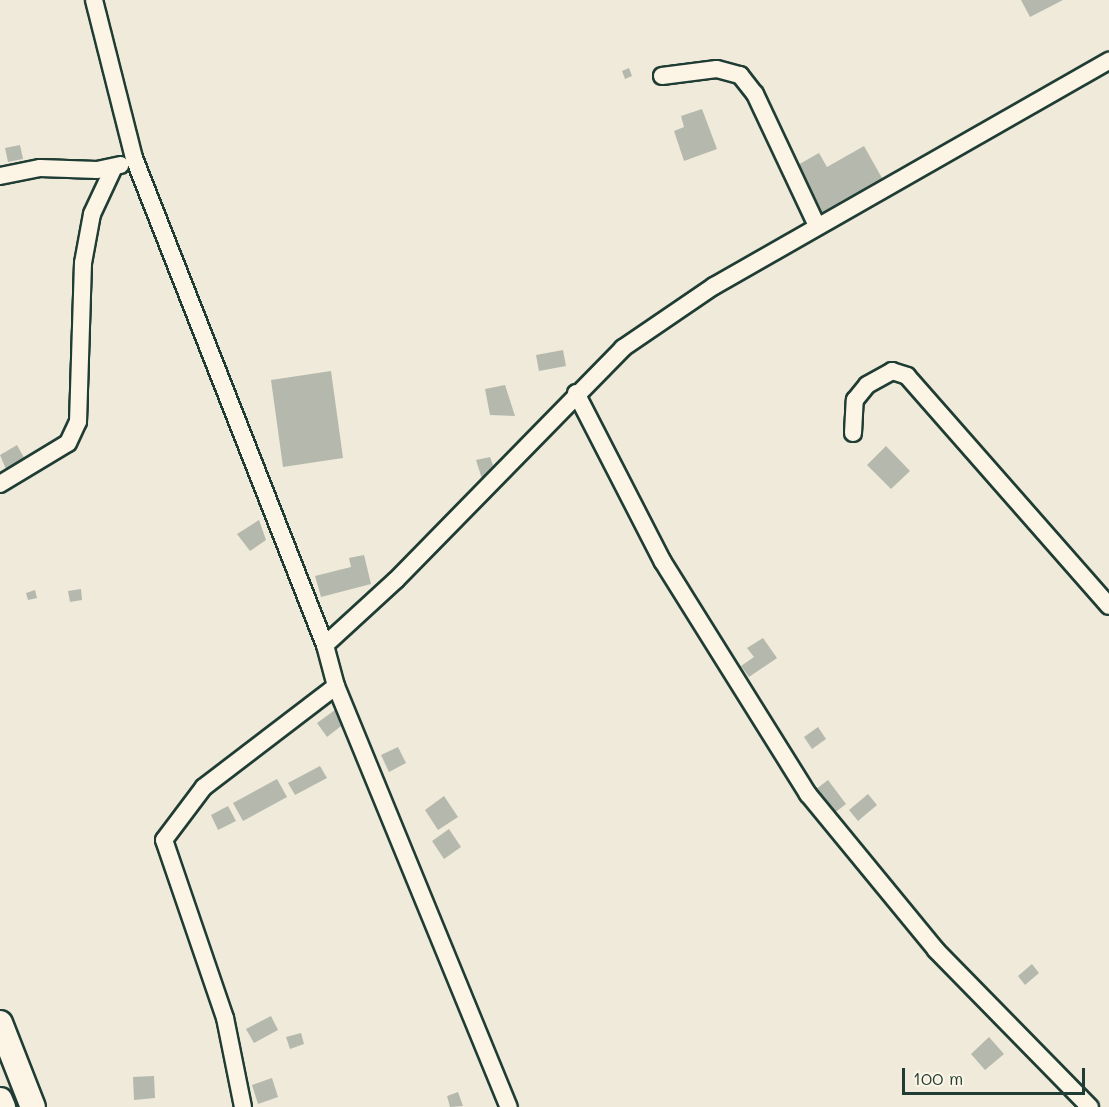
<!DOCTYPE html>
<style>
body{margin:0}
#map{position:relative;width:1109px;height:1107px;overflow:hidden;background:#efeada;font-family:Mali,sans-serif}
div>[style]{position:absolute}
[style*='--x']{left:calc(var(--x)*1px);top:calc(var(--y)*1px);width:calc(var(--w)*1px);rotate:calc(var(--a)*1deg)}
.building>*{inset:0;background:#b5b9ad}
.roads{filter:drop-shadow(2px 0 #1f3d34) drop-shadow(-2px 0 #1f3d34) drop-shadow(0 2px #1f3d34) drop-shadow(0 -2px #1f3d34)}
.minor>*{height:16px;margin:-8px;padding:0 8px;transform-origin:8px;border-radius:8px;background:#fcf5e5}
.highway>*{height:24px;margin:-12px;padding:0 12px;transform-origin:12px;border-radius:12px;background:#fcf5e5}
span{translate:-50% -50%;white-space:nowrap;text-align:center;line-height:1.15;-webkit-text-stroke:6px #fcf5e5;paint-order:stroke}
.scale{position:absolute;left:902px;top:1068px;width:183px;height:27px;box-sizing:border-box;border:3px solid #1f3d34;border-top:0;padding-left:8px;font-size:18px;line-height:21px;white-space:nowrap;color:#1f3d34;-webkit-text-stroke:4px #fcf5e5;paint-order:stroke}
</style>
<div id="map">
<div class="building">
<i style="clip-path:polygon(1021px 0,1063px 0,1030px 17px)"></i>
<i style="clip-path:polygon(629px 68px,632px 76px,625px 79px,622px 71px)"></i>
<i style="clip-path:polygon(702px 109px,717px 149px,684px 161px,674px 131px,684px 127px,681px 116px)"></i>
<i style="clip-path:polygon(20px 145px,23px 159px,8px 162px,5px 148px)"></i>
<i style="clip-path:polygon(864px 146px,882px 178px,822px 212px,796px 166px,819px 153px,827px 167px)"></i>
<i style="clip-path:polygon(563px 350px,566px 366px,539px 371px,536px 355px)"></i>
<i style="clip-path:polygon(331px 371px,343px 458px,283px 467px,271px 380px)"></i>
<i style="clip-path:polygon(505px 385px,515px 416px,490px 415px,485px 389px)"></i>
<i style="clip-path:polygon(17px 445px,27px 463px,8px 474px,0 455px)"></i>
<i style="clip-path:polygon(886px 446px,910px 471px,891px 489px,867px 465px)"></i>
<i style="clip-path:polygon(490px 457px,493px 465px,482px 479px,476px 460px)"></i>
<i style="clip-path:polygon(259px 520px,266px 540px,250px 551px,237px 534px)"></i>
<i style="clip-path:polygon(364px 555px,371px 584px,321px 597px,315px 576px,351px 567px,349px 558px)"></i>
<i style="clip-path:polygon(81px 589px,82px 600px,70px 602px,68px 591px)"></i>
<i style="clip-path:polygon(35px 590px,37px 598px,28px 600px,26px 593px)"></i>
<i style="clip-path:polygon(763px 638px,777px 658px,749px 677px,741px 666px,754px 657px,747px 648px)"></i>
<i style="clip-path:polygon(335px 710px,345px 723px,327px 737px,317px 723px)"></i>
<i style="clip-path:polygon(818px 727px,826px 739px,812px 749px,804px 737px)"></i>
<i style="clip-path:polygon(398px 747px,406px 763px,389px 772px,381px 755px)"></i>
<i style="clip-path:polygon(320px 766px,327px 778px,295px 795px,288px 783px)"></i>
<i style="clip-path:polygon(277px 779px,287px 797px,243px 821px,233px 803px)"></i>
<i style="clip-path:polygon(828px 780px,846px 804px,833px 814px,815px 790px)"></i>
<i style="clip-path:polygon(868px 794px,877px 805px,858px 821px,849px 810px)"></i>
<i style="clip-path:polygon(444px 796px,458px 817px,438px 830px,425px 810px)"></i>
<i style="clip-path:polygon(228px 806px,236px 821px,218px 830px,211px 815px)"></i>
<i style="clip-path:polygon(449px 829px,461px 847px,444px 859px,432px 841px)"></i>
<i style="clip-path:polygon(1032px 964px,1039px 973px,1025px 985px,1018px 976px)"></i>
<i style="clip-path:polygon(271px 1016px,278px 1030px,254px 1043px,246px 1029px)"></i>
<i style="clip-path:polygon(301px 1033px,304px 1044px,290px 1049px,286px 1037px)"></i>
<i style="clip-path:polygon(989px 1037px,1004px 1054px,985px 1070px,971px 1054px)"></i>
<i style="clip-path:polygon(154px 1076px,155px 1098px,134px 1100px,133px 1077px)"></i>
<i style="clip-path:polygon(272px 1078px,278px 1097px,258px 1104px,252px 1085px)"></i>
<i style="clip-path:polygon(458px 1092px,463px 1106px,450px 1107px,447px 1096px)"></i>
</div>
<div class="roads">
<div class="minor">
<i style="--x:94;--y:0;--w:163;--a:75.8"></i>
<i style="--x:134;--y:158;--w:523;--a:68.59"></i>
<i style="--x:325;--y:645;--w:42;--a:75"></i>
<i style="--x:336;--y:686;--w:455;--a:67.7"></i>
<i style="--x:662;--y:76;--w:55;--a:-7.3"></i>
<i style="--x:717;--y:69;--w:24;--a:15"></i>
<i style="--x:740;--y:75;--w:24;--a:52"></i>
<i style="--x:755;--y:94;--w:146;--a:64.8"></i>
<i style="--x:0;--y:176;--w:41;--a:-11.3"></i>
<i style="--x:40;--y:168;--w:57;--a:2"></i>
<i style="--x:97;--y:170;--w:24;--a:-12"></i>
<i style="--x:576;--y:393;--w:190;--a:62.8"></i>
<i style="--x:663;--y:562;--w:274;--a:58"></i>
<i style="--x:808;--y:794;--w:202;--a:50.6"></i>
<i style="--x:936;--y:950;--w:220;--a:45.6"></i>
<i style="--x:853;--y:433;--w:33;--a:-87"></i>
<i style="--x:855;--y:400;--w:19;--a:-51"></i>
<i style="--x:867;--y:385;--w:29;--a:-29"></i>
<i style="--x:892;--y:371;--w:16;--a:18"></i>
<i style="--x:907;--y:376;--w:306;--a:48.7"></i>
<i style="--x:0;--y:484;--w:79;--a:-31.1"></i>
<i style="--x:68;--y:443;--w:23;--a:-65"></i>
<i style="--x:78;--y:422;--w:159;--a:-88.2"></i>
<i style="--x:83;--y:263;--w:50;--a:-79.6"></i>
<i style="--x:92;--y:214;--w:52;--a:-64.9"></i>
<i style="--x:325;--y:645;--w:96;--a:-42.5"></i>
<i style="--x:396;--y:580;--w:325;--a:-45.6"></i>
<i style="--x:623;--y:348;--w:110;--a:-34.3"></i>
<i style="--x:714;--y:286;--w:455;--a:-29.7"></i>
<i style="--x:243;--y:1107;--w:91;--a:-101.4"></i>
<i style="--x:225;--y:1018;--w:188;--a:-108.9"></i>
<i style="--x:164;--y:840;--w:66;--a:-53"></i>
<i style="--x:204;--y:787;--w:166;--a:-37.4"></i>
</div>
<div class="highway">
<i style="--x:0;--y:1023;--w:90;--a:68.6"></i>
<i style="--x:0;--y:1100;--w:8;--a:67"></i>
</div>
</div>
<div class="scale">100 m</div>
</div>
